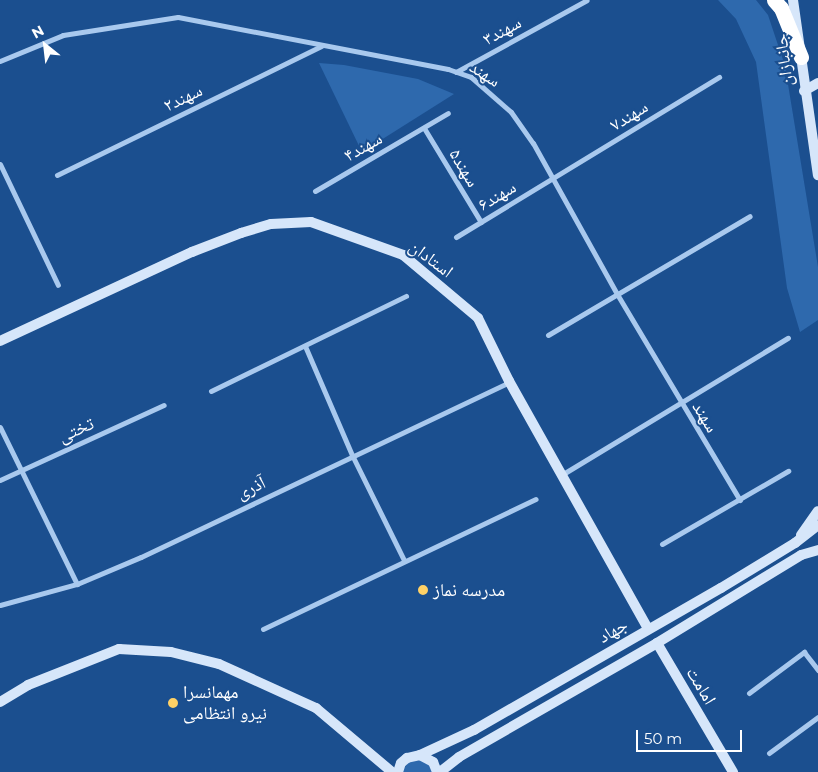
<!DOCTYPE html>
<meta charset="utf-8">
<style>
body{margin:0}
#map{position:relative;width:818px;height:772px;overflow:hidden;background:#1b4f8f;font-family:Montserrat,"Noto Naskh Arabic",sans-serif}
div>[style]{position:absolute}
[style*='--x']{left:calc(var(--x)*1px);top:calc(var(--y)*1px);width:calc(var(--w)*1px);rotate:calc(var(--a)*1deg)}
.green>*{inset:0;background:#2e69ad}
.street>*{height:5px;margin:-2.5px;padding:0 2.5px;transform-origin:2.5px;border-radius:2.5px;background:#a9c9ee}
.secondary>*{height:10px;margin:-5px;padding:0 5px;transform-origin:5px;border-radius:5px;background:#d6e6fa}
.highway>*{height:15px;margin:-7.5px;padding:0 7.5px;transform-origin:7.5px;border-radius:7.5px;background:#fff}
.dots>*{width:14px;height:14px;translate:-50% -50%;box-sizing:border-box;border:2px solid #1b4f8f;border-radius:50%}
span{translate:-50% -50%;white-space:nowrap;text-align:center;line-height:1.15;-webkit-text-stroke:4px #1b4f8f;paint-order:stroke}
.street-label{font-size:18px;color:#fff}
.poi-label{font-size:18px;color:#fff}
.left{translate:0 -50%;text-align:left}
.north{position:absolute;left:20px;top:20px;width:50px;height:50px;-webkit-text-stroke:4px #1b4f8f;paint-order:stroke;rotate:331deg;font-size:14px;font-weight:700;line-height:20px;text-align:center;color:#fff}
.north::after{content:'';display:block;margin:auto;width:18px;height:22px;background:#fff;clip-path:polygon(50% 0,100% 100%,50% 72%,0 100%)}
.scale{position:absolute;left:636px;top:730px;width:106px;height:22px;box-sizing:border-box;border:2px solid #fff;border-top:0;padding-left:6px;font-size:15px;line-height:18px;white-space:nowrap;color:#fff;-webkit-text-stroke:4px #1b4f8f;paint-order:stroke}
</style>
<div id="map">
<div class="green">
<i style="clip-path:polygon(718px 0,756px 0,768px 15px,785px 66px,818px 267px,818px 320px,800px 332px,787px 288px,756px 62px,736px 19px)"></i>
<i style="clip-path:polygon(319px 63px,344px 65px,418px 79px,454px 94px,362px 152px)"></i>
<i style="clip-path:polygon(424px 759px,435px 772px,402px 772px,408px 762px)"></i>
</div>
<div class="street">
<i style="--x:0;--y:61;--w:68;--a:-22.4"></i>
<i style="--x:63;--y:35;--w:116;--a:-8.9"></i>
<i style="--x:178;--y:17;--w:275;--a:10.9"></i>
<i style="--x:448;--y:69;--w:24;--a:19"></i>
<i style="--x:471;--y:77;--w:53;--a:41.2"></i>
<i style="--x:511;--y:112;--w:38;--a:55"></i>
<i style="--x:533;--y:143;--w:173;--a:60.9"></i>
<i style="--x:617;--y:294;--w:240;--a:59.2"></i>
<i style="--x:456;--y:72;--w:149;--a:-28.8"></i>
<i style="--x:424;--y:128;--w:110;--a:58.8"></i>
<i style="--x:0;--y:164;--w:134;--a:64.4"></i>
<i style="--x:57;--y:175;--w:294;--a:-26"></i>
<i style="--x:315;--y:191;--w:154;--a:-30.4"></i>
<i style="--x:456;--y:237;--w:308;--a:-31.3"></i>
<i style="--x:548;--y:335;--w:234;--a:-30.5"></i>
<i style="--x:305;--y:346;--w:119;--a:66.7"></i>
<i style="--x:352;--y:455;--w:117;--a:63.7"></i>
<i style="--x:211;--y:391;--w:217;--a:-26"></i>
<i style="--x:0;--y:427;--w:175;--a:63.9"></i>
<i style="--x:563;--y:474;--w:263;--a:-31.2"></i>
<i style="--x:0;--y:480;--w:180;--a:-24.6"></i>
<i style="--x:662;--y:544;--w:146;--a:-30.1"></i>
<i style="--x:0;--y:605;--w:80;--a:-15.3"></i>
<i style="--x:77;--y:584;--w:69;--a:-22.9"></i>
<i style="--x:141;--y:557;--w:407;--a:-25.4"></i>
<i style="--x:263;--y:629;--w:302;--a:-25.5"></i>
<i style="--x:749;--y:693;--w:69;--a:-36.7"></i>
<i style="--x:804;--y:652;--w:23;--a:52"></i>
<i style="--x:769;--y:753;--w:61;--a:-36.3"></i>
</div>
<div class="secondary">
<i style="--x:793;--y:0;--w:177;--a:81.9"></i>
<i style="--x:804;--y:91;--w:16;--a:-30"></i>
<i style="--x:0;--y:341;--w:212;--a:-24.9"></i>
<i style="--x:192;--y:252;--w:53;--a:-21.2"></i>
<i style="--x:241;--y:233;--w:31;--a:-17"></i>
<i style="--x:271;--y:224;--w:40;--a:-2.9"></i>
<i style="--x:311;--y:222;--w:98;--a:19.7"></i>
<i style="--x:403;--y:255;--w:98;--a:40"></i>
<i style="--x:478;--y:318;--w:70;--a:63.8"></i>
<i style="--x:509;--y:381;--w:284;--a:60.7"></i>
<i style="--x:801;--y:535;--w:29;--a:-55"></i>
<i style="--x:657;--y:643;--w:150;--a:59.5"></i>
<i style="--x:0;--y:702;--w:33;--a:-31"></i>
<i style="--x:28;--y:685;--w:98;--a:-21.6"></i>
<i style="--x:119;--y:649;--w:52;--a:3.3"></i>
<i style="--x:171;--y:652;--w:49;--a:14"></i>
<i style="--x:219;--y:664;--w:107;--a:24.4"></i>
<i style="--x:316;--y:708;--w:99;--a:40.1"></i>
<i style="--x:420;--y:755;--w:60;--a:-24.8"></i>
<i style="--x:474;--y:730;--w:285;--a:-29.9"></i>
<i style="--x:721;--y:588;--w:87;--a:-31.3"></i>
<i style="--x:795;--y:543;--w:29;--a:-38"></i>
<i style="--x:398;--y:772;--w:9;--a:-72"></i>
<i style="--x:401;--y:763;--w:8;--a:-40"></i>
<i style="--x:407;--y:758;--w:13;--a:-13"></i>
<i style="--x:420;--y:755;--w:15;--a:28"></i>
<i style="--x:433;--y:762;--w:11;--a:68"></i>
<i style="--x:440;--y:772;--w:24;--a:-38"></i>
<i style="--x:459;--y:757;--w:228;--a:-29.9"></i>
<i style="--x:657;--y:643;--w:169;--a:-31.4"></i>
<i style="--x:801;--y:555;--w:18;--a:-16"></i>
</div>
<div class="highway">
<i style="--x:774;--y:0;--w:11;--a:49"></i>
<i style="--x:781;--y:8;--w:53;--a:67.8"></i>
</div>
<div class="dots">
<i style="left:423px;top:590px;background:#ffd166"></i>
<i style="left:173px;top:703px;background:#ffd166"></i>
</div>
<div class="street-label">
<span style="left:502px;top:31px;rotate:-29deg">سهند۳</span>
<span style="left:784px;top:60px;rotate:-97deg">جانبازان</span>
<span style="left:485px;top:74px;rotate:33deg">سهند</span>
<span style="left:183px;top:98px;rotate:-26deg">سهند۲</span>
<span style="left:629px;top:116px;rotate:-32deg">سهند۷</span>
<span style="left:363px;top:147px;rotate:-30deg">سهند۴</span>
<span style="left:464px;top:168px;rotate:59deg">سهند۵</span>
<span style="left:497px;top:196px;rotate:-31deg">سهند۶</span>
<span style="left:431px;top:259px;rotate:37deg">استادان</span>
<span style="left:705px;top:417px;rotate:59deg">سهند</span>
<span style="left:76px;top:430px;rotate:-24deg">تختی</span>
<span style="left:251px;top:488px;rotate:-26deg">آذری</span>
<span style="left:613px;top:631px;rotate:-30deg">جهاد</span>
<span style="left:701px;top:686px;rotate:59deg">امامت</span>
</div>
<div class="poi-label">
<span class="left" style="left:433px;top:590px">مدرسه نماز</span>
<span class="left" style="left:183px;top:703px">مهمانسرا<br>نیرو انتظامی</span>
</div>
<div class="north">N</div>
<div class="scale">50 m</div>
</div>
